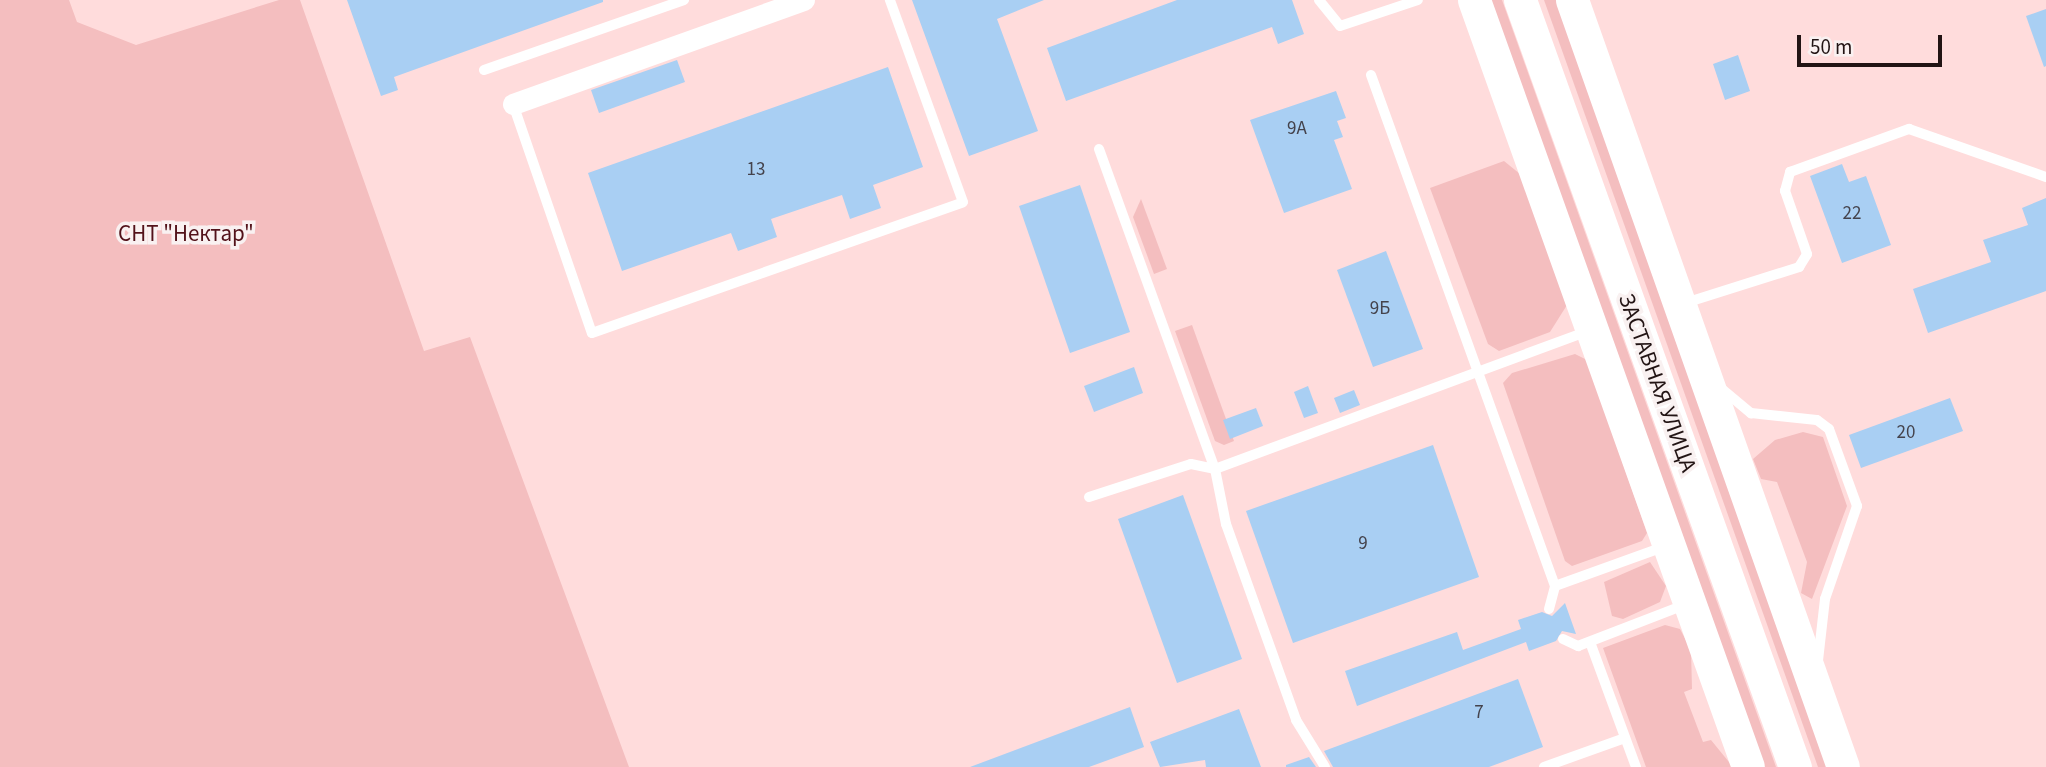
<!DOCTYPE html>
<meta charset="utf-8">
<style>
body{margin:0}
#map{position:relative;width:2046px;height:767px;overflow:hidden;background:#ffdcdc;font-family:"Source Sans 3",sans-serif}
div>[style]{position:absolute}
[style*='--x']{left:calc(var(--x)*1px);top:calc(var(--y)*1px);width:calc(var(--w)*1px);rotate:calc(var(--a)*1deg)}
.green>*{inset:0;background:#f4bebf}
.building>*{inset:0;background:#a9cff3}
.service>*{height:10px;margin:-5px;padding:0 5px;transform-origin:5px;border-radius:5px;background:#fff}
.minor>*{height:21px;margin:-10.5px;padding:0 10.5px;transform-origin:10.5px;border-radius:10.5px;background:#fff}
.primary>*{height:33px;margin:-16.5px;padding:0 16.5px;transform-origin:16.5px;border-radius:16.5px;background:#fff}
span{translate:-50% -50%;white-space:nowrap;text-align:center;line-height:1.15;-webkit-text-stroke:7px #f9f1f1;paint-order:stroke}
.number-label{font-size:19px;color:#44434c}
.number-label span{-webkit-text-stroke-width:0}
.park-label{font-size:23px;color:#52121a}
.street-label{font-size:23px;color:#221414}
.scale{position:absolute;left:1797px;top:35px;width:145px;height:32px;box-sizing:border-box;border:4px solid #221414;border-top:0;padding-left:9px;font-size:21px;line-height:24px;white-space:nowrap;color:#221414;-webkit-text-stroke:5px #f9f1f1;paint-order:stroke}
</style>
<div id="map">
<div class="green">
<i style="clip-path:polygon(0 0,69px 0,77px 22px,136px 45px,279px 0,300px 0,424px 351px,470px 337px,629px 767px,0 767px)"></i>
<i style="clip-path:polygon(1490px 0,1502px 0,1776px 767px,1764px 767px)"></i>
<i style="clip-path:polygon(1544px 0,1556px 0,1830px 767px,1818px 767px)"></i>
<i style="clip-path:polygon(1504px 161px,1520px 174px,1567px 305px,1550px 332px,1499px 351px,1488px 344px,1430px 188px)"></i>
<i style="clip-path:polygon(1141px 199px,1167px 269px,1154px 274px,1133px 217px)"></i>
<i style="clip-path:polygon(1192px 325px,1234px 441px,1224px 445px,1215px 441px,1175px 331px)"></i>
<i style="clip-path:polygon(1575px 354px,1587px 360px,1647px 533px,1642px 541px,1572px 566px,1565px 561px,1503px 383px,1512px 373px)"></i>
<i style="clip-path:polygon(1803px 432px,1823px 437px,1847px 506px,1812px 599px,1801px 593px,1807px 562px,1777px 482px,1761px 479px,1753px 459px,1775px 440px)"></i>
<i style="clip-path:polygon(1650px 562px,1666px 586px,1660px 602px,1623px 619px,1612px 616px,1604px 582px)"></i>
<i style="clip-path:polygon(1665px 625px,1680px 629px,1691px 650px,1692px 689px,1684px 692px,1703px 742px,1711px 740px,1733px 767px,1646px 767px,1603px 648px)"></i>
</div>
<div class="building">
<i style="clip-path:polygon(347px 0,603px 0,603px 2px,394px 77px,398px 90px,381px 96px)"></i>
<i style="clip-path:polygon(912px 0,1044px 0,997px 19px,1038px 131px,969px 156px)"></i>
<i style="clip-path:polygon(1177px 0,1292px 0,1304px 34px,1278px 44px,1272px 27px,1066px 101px,1047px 48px)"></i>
<i style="clip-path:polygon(2046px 9px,2046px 66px,2044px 67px,2026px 16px)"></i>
<i style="clip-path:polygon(1738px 55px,1750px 91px,1725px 100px,1713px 64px)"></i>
<i style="clip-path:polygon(677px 60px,685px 82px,599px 113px,591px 90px)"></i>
<i style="clip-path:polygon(888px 67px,923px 167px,873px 185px,881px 208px,850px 219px,842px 195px,771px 219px,777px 237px,738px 251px,731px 233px,622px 271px,588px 173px)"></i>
<i style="clip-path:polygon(1336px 91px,1346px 118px,1337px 121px,1343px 137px,1334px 140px,1352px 189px,1284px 213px,1250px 120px)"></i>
<i style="clip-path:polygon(1842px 164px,1849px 182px,1866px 176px,1891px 245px,1842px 263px,1810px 176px)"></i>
<i style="clip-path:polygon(1080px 185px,1130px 332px,1070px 353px,1019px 206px)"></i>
<i style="clip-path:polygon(2046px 198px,2046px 291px,1928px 333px,1913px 289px,1991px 262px,1983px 240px,2028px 225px,2022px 208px)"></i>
<i style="clip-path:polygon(1386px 251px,1423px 349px,1373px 367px,1337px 270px)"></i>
<i style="clip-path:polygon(1134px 367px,1143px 393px,1094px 412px,1084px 386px)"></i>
<i style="clip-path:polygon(1308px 386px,1318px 413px,1304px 418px,1294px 392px)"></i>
<i style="clip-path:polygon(1354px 390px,1360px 405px,1340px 413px,1334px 398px)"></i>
<i style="clip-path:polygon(1950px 398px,1963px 431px,1861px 468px,1849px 435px)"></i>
<i style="clip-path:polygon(1256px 408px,1263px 426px,1230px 439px,1223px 420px)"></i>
<i style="clip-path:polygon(1433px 445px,1479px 577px,1293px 643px,1246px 511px)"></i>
<i style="clip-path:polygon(1183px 495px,1242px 659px,1177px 683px,1118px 519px)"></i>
<i style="clip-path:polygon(1565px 603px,1576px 634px,1562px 631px,1556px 641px,1529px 651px,1526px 642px,1357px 706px,1345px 671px,1457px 632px,1463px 650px,1521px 629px,1518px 620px,1542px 612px,1552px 616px)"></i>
<i style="clip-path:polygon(1518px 679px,1543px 747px,1489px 767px,1333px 767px,1324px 751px)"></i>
<i style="clip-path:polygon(1130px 707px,1144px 747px,1089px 767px,970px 767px)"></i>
<i style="clip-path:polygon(1239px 709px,1261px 767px,1206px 767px,1205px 760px,1160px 767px,1150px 742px)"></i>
<i style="clip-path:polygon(1309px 757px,1316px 767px,1286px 767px,1286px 765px)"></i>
</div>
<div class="service">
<i style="--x:1319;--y:0;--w:33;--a:51"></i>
<i style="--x:1340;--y:26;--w:82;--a:-18.4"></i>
<i style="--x:484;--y:70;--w:212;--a:-19.3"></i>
<i style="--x:1371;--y:75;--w:543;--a:70.2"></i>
<i style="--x:513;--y:104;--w:242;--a:71"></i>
<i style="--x:592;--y:333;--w:393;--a:-19.4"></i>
<i style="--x:963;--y:202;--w:215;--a:-109.9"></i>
<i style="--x:1099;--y:149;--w:340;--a:70.1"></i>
<i style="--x:1215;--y:469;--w:56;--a:78.7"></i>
<i style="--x:1226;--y:524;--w:208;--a:70.3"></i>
<i style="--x:1296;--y:720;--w:55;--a:58.3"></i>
<i style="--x:1682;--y:304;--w:123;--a:-17.5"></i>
<i style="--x:1799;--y:267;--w:15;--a:-58"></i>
<i style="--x:1807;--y:254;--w:67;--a:-109.2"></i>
<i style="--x:1785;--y:191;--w:20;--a:-75"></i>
<i style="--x:1790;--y:172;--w:127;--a:-19.9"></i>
<i style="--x:1909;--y:129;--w:145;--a:19.3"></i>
<i style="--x:1722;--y:389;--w:38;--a:40"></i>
<i style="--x:1751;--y:413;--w:66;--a:6.1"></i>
<i style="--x:1817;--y:420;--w:15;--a:37"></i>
<i style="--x:1829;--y:429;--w:82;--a:70"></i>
<i style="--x:1857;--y:506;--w:98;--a:109"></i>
<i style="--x:1825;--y:599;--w:61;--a:96.5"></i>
<i style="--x:1089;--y:497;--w:107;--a:-17.9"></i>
<i style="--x:1191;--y:464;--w:25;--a:12"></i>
<i style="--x:1215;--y:469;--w:399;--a:-20.3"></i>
<i style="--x:1549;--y:609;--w:24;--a:-75"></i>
<i style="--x:1555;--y:586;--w:118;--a:-19.8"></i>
<i style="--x:1563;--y:639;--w:17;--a:25"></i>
<i style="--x:1578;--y:646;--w:117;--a:-21.1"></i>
<i style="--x:1590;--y:642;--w:133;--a:69.8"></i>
<i style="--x:1544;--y:767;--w:86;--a:-19.7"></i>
</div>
<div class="minor">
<i style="--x:513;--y:104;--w:309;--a:-19.7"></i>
</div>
<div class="primary">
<i style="--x:1474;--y:0;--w:814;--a:70.34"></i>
<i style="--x:1520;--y:0;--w:815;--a:70.28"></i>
<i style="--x:1572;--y:0;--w:813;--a:70.54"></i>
</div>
<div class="number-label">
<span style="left:1297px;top:129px">9А</span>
<span style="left:756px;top:170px">13</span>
<span style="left:1852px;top:214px">22</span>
<span style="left:1380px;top:309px">9Б</span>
<span style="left:1906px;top:433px">20</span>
<span style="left:1363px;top:544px">9</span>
<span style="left:1479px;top:713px">7</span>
</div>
<div class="park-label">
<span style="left:186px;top:234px">СНТ "Нектар"</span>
</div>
<div class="street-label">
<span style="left:1657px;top:383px;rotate:70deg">ЗАСТАВНАЯ УЛИЦА</span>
</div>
<div class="scale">50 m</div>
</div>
